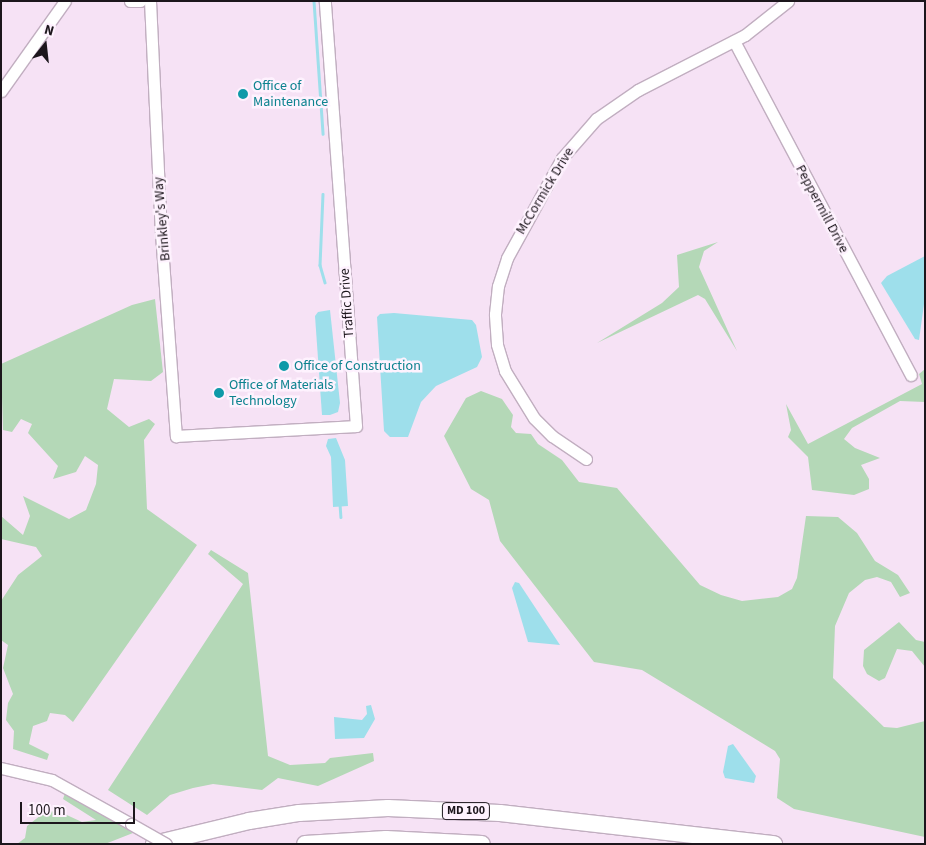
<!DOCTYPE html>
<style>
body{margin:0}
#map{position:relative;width:926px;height:845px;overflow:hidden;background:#f6e2f5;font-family:"Source Sans 3",sans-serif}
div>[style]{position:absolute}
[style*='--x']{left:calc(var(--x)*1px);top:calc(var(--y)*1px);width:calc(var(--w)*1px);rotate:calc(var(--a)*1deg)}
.green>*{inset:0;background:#b4d8b7}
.water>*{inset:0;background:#9edfeb}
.stream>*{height:2.5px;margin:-1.25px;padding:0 1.25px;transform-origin:1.25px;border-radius:1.25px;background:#9edfeb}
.roads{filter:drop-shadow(1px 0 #c1aec0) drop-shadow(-1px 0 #c1aec0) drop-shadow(0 1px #c1aec0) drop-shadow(0 -1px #c1aec0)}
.minor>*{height:11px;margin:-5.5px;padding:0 5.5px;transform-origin:5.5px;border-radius:5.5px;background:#fff}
.highway>*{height:16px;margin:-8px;padding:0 8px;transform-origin:8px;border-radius:8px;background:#fff}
.bridges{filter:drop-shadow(1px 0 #c1aec0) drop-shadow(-1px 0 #c1aec0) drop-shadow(0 1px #c1aec0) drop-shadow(0 -1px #c1aec0)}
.minor-bridge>*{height:11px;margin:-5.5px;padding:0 5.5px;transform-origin:5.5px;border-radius:5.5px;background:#fff}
.dots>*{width:14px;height:14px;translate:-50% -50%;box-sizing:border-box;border:2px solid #fef2fe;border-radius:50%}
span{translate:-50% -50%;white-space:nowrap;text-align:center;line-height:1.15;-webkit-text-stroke:5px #fef2fe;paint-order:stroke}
.shield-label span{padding:1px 4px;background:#fef2fe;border:1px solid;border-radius:4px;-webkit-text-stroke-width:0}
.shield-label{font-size:12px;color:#1c161c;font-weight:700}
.culture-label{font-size:14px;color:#0d838f}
.left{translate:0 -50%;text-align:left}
.street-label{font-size:14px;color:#1c161c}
.frame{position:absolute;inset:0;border:2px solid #1c161c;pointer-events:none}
.north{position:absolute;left:20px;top:20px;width:50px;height:50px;-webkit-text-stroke:4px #fef2fe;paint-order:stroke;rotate:16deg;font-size:14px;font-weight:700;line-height:20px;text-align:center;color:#1c161c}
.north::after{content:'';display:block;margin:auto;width:18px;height:22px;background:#1c161c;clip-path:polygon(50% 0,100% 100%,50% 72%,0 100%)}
.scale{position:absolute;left:20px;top:802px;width:115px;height:22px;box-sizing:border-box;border:2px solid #1c161c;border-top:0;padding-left:6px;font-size:15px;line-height:18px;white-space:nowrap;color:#1c161c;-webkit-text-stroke:4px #fef2fe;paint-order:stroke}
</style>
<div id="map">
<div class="green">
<i style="clip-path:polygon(718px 242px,704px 251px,699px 267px,737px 351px,705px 299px,698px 295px,597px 343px,662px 303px,679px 287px,677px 255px)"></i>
<i style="clip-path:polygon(155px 299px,163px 372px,151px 381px,114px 379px,107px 409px,129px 427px,149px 419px,155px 424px,144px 440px,147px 509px,197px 545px,73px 722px,65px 715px,50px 713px,47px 721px,33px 726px,29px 744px,49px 754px,47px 760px,13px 749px,14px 731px,6px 720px,8px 703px,13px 694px,3px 668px,8px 645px,1px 640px,1px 601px,18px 575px,42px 556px,36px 547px,1px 539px,1px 516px,23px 535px,30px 516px,23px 496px,69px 519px,86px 510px,96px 484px,98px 465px,85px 456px,76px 472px,53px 479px,58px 466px,28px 433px,32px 424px,21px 419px,12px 432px,3px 430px,1px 364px,132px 305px)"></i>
<i style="clip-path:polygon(925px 369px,925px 402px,900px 401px,852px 428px,844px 439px,855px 448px,880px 458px,861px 465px,869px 479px,869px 489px,854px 495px,812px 490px,808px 457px,788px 437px,791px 430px,786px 404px,808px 444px,922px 384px,919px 374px)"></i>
<i style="clip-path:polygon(481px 391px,502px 399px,513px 415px,511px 427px,516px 433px,531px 434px,538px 444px,562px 460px,579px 482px,617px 488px,700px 585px,721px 595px,742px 601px,778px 597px,792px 589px,797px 578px,806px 516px,838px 517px,857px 533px,875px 561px,898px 575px,910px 593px,900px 597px,891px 582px,877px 577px,865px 580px,849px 593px,835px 626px,833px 678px,884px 727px,897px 728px,925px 721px,925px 837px,794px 809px,777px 798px,780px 759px,775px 751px,642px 670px,594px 662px,500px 541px,489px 500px,471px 489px,444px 436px,466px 398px)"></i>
<i style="clip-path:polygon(211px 550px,248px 573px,268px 756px,290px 765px,325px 763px,330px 758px,373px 753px,374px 761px,318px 786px,278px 778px,262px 790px,213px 784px,193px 788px,170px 795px,147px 815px,108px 790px,243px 584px,208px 554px)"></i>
<i style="clip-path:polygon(899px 622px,916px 640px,925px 642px,925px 667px,912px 651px,897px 649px,885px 678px,879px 681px,867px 674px,863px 666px,864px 650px)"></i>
<i style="clip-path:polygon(65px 793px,133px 833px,105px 844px,17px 844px,25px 838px,27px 826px,45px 812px,58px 811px,82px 822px,96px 820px,63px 799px)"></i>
</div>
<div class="water">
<i style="clip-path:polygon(925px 256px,925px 297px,919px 340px,915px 339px,881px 283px,887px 276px)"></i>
<i style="clip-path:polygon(330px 310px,340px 403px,338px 412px,330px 415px,322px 415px,315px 316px,318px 312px)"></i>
<i style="clip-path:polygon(394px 313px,472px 320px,476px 325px,482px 357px,477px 367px,436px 386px,421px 402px,408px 437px,390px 437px,384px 431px,377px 317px,380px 314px)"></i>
<i style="clip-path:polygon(336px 438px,345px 460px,348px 506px,333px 507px,331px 457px,326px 446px,328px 439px)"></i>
<i style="clip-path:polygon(515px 582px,519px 583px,560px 645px,528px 642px,512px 588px)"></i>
<i style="clip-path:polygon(371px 705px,375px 719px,364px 738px,335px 739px,334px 717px,362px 720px,367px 714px,366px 706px)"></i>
<i style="clip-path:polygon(733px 744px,756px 776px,754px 783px,725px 778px,723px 772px,728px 746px)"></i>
</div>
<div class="stream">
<i style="--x:314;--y:1;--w:133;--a:86.1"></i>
<i style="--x:323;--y:194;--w:71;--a:92.4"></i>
<i style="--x:320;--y:265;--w:18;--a:74"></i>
<i style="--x:340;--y:504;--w:13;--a:86"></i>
</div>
<div class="roads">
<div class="minor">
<i style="--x:130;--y:1;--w:10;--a:0"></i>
<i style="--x:150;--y:1;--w:232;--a:87.3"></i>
<i style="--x:161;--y:233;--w:204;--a:85.8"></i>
<i style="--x:176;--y:436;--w:180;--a:-3.2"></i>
<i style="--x:356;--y:426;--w:426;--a:-94.2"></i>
<i style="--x:734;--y:41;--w:378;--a:62.1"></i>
<i style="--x:1;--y:91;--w:110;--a:-54.6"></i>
<i style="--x:586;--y:459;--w:41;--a:-145.9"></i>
<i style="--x:552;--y:436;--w:25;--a:-135"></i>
<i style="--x:534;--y:418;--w:55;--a:-121.7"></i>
<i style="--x:505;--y:371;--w:28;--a:-107"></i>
<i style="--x:497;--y:344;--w:30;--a:-94"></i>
<i style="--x:495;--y:314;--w:28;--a:-84"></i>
<i style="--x:498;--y:286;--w:29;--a:-72"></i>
<i style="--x:507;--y:258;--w:114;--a:-61.2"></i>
<i style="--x:562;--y:158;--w:52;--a:-48.9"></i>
<i style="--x:596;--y:119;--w:51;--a:-34.6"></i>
<i style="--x:638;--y:90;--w:120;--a:-27.2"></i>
<i style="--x:745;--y:35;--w:55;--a:-38.3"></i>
<i style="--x:1;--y:768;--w:52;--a:13.2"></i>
<i style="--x:52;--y:780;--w:90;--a:29.1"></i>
</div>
<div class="highway">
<i style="--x:154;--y:844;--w:98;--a:-13.6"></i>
<i style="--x:249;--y:821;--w:51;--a:-9.1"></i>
<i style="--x:299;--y:813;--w:89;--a:-3.2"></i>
<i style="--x:388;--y:808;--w:112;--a:2.6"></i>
<i style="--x:500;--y:813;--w:276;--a:6.5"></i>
<i style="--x:305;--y:844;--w:81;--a:-3.5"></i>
<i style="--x:386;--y:839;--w:96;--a:3"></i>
</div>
</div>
<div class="bridges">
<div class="minor-bridge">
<i style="--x:131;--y:824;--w:40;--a:29.7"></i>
</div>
</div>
<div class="dots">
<i style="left:243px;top:94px;background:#0f9aa8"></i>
<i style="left:284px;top:366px;background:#0f9aa8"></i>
<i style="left:219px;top:393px;background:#0f9aa8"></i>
</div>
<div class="shield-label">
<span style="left:466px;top:811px">MD 100</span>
</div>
<div class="culture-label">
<span class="left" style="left:253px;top:94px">Office of<br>Maintenance</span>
<span class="left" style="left:294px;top:366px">Office of Construction</span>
<span class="left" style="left:229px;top:393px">Office of Materials<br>Technology</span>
</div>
<div class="street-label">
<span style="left:545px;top:191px;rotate:-59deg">McCormick Drive</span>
<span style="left:822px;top:209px;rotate:62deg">Peppermill Drive</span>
<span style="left:162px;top:219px;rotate:-95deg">Brinkley's Way</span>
<span style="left:347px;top:303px;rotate:-94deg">Traffic Drive</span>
</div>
<div class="frame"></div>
<div class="north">N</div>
<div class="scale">100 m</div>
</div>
